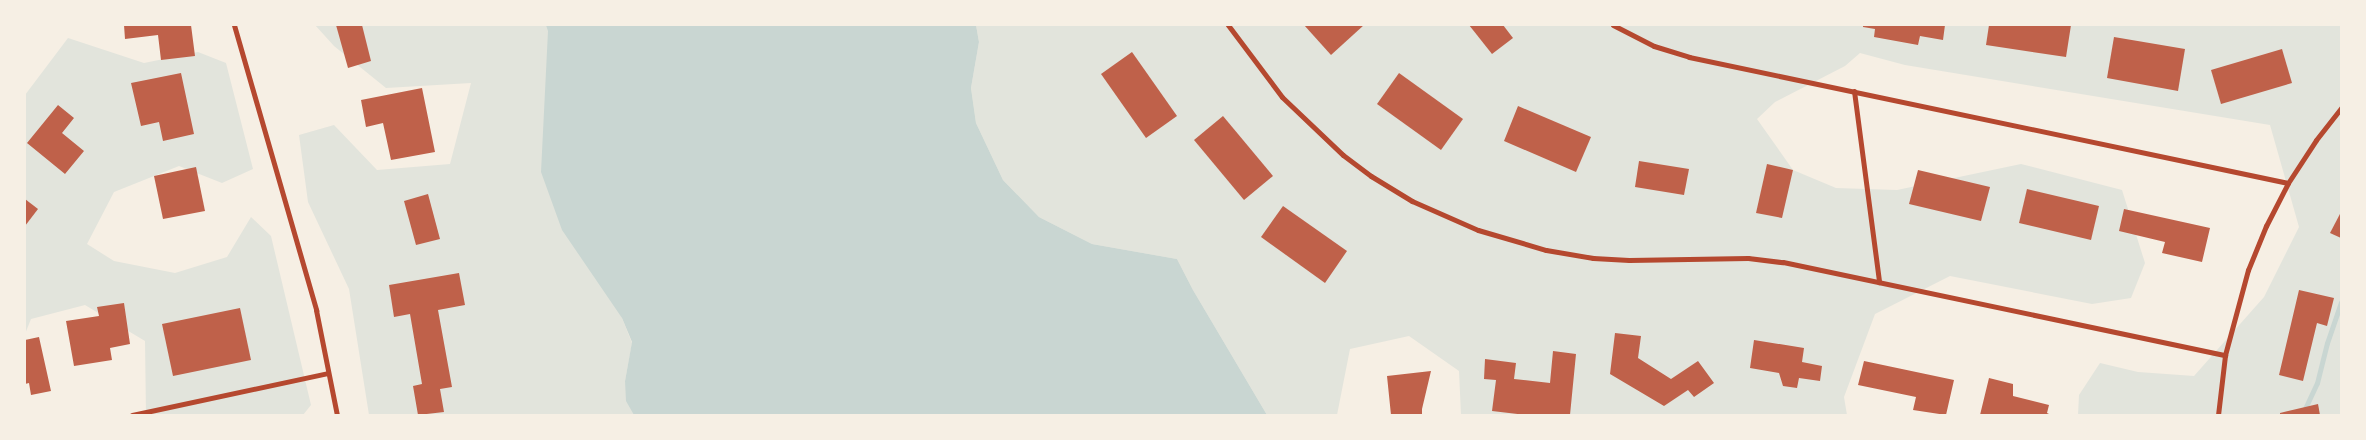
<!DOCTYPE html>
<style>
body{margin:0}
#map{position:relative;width:2366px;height:440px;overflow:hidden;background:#f6efe4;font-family:Arial,sans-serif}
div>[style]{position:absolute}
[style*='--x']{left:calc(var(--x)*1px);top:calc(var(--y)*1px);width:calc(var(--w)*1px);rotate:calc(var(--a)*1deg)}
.green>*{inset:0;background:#e2e4dc}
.water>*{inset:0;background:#c9d6d2}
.stream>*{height:5px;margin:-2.5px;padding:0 2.5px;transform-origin:2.5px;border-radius:2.5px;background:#c9d6d2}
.building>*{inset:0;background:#bf614a}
.minor>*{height:5px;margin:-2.5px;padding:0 2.5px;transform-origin:2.5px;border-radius:2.5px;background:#b5482f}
span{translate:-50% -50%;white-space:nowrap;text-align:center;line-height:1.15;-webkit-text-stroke:5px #f6efe4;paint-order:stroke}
.frame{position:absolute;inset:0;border:26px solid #f6efe4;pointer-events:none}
</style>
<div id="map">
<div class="green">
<i style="clip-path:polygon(315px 25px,547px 25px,622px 318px,632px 343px,625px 381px,634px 415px,369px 415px,349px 289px,308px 202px,299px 135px,334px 125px,377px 170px,450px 164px,471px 83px,386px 88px,334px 46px)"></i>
<i style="clip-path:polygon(976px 25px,2341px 25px,2341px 415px,2078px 415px,2079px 395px,2100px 363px,2138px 372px,2194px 376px,2264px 297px,2299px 227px,2270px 125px,1905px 65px,1860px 53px,1845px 66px,1775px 102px,1757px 119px,1793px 170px,1836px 188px,1897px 190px,2021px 164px,2122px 190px,2145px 263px,2131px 298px,2092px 304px,1950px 276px,1875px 314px,1844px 397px,1847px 415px,1461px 415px,1459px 371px,1409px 336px,1350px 349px,1337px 415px,1267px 415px,1193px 290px,1177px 259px,1092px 244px,1039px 217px,1003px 180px,976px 123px,971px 88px,979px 42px)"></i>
<i style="clip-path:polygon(68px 38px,144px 63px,198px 52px,226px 63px,253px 169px,222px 183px,179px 166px,114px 192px,87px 244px,114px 261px,175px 273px,227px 257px,251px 217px,271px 236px,311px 405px,303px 415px,146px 415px,145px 341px,85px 305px,31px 319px,25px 334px,25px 95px)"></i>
</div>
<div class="water">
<i style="clip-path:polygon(546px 25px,976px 25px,979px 42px,971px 88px,976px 123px,1003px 180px,1039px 217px,1092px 244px,1177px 259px,1193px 290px,1267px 415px,634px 415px,626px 401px,625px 381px,632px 342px,622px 318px,562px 230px,541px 172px,548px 31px)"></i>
</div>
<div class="stream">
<i style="--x:2302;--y:415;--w:35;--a:-65"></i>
<i style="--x:2317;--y:383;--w:41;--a:-76"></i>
<i style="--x:2327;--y:343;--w:43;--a:-71.1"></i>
</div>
<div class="building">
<i style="clip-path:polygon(124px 25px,191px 25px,195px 56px,161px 60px,158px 35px,125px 39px)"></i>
<i style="clip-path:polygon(336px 25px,362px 25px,371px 61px,348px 68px)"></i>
<i style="clip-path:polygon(1304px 25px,1364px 25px,1331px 55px)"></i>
<i style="clip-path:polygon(1469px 25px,1503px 25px,1513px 38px,1492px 54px)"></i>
<i style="clip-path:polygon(1863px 25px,1945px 25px,1943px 40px,1920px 36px,1918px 45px,1874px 37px,1875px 29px,1863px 27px)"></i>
<i style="clip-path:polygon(1989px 25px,2071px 25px,2066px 57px,1986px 45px)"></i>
<i style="clip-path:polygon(2114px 37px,2185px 49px,2178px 91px,2107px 78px)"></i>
<i style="clip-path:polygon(2282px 49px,2292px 83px,2221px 104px,2211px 70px)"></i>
<i style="clip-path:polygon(1132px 52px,1177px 116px,1146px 138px,1101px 74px)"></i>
<i style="clip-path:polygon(181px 73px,194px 134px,163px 141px,159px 122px,141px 126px,131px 83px)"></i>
<i style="clip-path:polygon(1399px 73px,1463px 119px,1441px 150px,1377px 104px)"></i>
<i style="clip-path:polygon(422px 88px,435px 152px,391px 160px,383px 123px,366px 127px,361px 100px)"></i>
<i style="clip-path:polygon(58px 105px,74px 118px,62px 133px,84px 151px,65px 174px,27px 143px)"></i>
<i style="clip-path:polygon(1518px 106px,1591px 137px,1576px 172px,1504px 141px)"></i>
<i style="clip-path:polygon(1223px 116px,1273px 176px,1244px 200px,1194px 140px)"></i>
<i style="clip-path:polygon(1639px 161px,1689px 169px,1684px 195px,1635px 187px)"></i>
<i style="clip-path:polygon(1767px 164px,1793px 170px,1782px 218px,1756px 213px)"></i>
<i style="clip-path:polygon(196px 167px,205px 211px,163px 219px,154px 176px)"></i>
<i style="clip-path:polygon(1918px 170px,1990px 187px,1981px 221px,1909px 204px)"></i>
<i style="clip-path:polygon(2027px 189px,2099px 206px,2091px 240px,2019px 223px)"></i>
<i style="clip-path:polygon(428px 194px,440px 239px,416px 245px,404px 201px)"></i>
<i style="clip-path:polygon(25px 199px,38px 209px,25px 226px)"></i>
<i style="clip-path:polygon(1283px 206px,1347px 251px,1325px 283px,1261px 237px)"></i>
<i style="clip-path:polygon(2124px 209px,2210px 228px,2202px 262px,2162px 253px,2165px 242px,2119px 231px)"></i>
<i style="clip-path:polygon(2341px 212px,2341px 238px,2330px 233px)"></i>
<i style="clip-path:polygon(459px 273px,465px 305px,438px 310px,452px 387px,440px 389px,444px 412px,418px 415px,413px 386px,422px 384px,410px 314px,394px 317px,389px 285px)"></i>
<i style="clip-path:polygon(2299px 290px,2334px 298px,2327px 326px,2317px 323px,2303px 381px,2279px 375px)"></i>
<i style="clip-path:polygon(124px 303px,130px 344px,110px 348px,112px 360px,74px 366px,66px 321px,99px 316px,97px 307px)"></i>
<i style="clip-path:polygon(240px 308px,251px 360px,173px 376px,162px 324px)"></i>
<i style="clip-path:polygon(1615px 333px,1641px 336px,1638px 358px,1671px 379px,1698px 361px,1714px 383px,1694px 397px,1688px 390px,1664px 406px,1610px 374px)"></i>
<i style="clip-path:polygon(39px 337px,51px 391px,31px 395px,29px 383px,25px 384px,25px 340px)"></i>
<i style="clip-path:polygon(1754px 340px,1804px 348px,1802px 362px,1822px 366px,1820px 381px,1799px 378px,1797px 388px,1783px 386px,1779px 373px,1750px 368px)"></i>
<i style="clip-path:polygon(1553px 351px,1576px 354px,1570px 415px,1527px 415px,1492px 411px,1496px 380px,1484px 379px,1485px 359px,1516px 363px,1514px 379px,1550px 383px)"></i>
<i style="clip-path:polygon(1864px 361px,1954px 380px,1946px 415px,1913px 410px,1916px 397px,1858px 385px)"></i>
<i style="clip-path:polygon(1431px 371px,1422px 409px,1422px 415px,1391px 415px,1387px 376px)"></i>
<i style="clip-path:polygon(1989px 378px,2013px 384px,2013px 396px,2049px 405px,2047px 413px,2051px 415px,1980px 415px)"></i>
<i style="clip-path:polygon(2318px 404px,2320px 415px,2280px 415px,2280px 413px)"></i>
</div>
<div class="minor">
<i style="--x:234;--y:25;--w:297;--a:73.9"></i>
<i style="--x:316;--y:310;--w:107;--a:78.7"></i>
<i style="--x:1228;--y:25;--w:90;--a:53.1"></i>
<i style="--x:1282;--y:97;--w:84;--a:43.6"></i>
<i style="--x:1343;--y:155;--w:35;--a:37"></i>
<i style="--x:1371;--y:176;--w:48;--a:31.4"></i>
<i style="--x:1412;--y:201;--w:72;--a:23.7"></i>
<i style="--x:1478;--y:230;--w:71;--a:16.4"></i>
<i style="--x:1546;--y:250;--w:48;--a:9.7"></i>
<i style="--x:1593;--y:258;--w:36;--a:3"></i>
<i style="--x:1629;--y:260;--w:119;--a:-1"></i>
<i style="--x:1748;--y:258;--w:35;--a:7"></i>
<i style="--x:1783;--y:262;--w:452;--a:11.9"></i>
<i style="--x:1613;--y:25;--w:46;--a:27.1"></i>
<i style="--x:1654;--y:46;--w:37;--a:17"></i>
<i style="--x:1689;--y:57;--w:612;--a:11.88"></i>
<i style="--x:1854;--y:91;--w:193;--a:82.5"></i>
<i style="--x:132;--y:415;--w:200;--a:-12.1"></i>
<i style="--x:2218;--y:415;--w:60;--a:-83.3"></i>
<i style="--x:2225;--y:355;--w:88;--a:-74.9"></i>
<i style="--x:2248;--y:270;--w:48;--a:-67.8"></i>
<i style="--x:2266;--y:226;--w:48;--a:-62.9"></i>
<i style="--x:2288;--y:183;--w:51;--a:-56.9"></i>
<i style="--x:2316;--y:140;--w:41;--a:-52"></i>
</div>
<div class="frame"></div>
</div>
